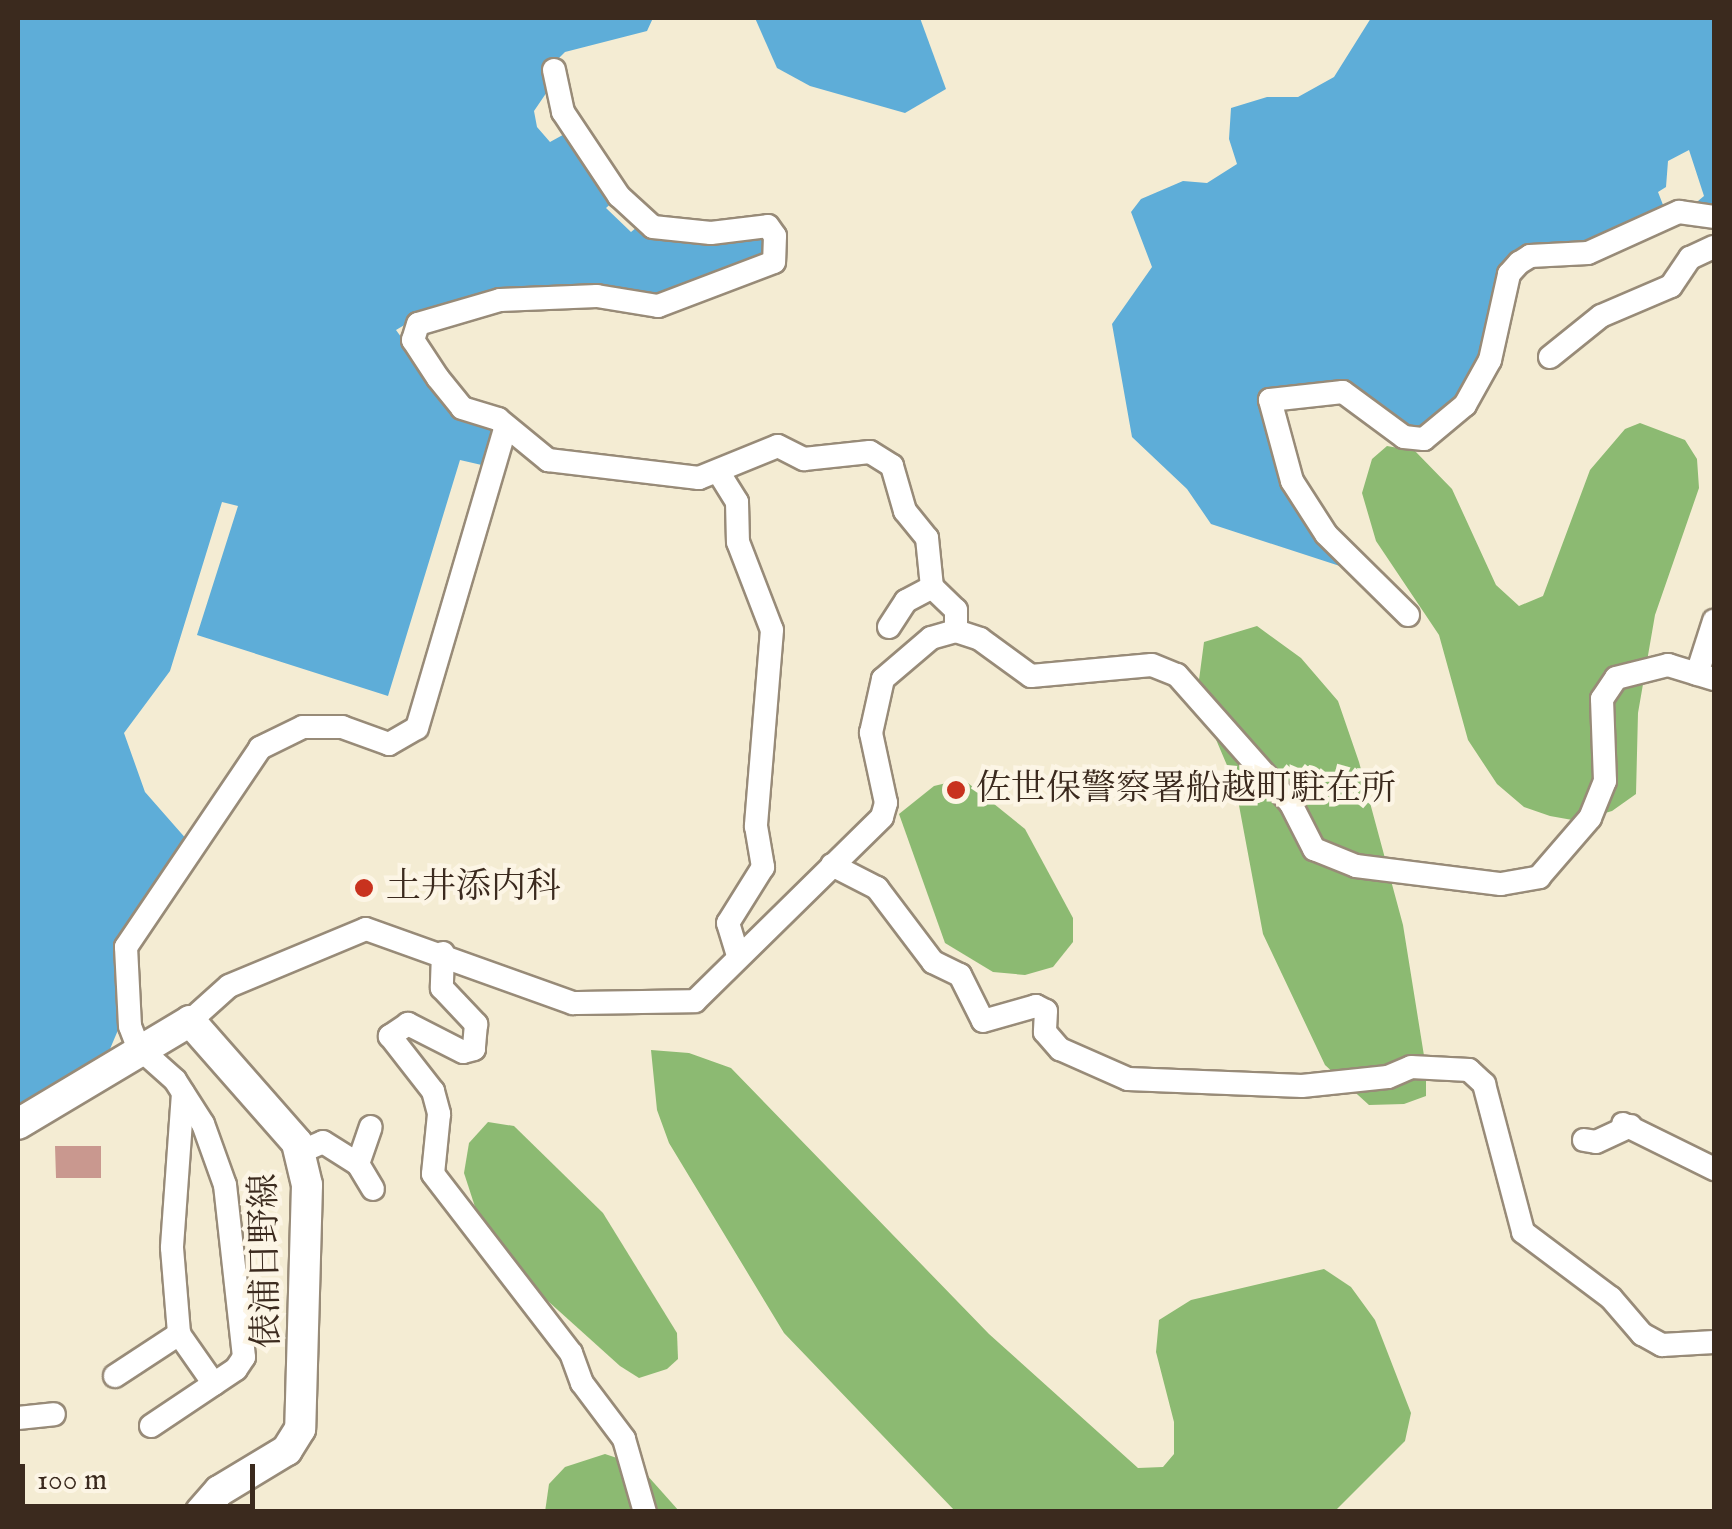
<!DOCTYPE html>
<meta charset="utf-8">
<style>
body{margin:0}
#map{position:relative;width:1732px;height:1529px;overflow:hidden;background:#f4ecd3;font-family:"IM FELL English","Noto Serif JP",serif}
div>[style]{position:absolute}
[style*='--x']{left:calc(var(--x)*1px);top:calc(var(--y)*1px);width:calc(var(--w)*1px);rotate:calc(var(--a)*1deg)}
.forest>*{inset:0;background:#8cba72}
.water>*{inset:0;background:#5eadd8}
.building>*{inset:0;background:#c9988f}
.roads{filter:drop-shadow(2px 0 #988b78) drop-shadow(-2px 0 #988b78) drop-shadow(0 2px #988b78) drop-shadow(0 -2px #988b78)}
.minor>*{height:22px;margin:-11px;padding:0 11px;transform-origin:11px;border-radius:11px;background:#fff}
.major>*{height:30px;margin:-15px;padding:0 15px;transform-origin:15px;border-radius:15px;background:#fff}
.dots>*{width:28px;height:28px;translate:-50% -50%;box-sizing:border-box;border:5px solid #fcf5e5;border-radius:50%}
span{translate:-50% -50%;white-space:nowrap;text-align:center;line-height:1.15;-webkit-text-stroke:9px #fcf5e5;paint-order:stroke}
.poi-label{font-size:35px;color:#3b2a1e}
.left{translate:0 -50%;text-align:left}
.street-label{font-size:35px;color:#3b2a1e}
.frame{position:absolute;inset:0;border:20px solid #3b2a1e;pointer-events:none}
.scale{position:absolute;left:20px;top:1464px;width:235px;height:45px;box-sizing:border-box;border:5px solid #3b2a1e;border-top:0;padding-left:12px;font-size:30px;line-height:35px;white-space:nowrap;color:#3b2a1e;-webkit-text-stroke:8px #fcf5e5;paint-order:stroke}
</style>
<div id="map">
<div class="forest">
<i style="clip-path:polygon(1640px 423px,1685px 440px,1697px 459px,1699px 488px,1655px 615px,1638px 713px,1636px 794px,1612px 811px,1578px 821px,1550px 816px,1524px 807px,1497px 784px,1468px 740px,1439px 635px,1376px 541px,1362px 493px,1372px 459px,1387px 446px,1415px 451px,1452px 489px,1496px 585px,1519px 606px,1543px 596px,1590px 470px,1625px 429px)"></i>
<i style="clip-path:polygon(1257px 626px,1301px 658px,1338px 701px,1359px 762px,1403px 925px,1426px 1068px,1426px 1096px,1404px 1104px,1369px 1105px,1325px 1065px,1263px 934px,1235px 784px,1197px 695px,1204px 642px)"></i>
<i style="clip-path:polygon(963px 779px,1025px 829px,1073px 918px,1073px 942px,1053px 967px,1025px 975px,993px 972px,945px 943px,899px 814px,934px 786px)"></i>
<i style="clip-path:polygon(651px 1050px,689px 1053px,731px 1068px,989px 1334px,1138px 1468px,1163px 1467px,1174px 1454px,1174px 1422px,1156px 1352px,1159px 1320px,1191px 1300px,1324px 1269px,1351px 1287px,1375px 1320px,1411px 1413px,1405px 1441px,1335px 1511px,955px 1511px,784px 1333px,669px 1143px,657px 1110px)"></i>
<i style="clip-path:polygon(488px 1122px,514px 1126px,603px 1213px,677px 1333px,678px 1359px,667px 1369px,639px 1378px,620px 1366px,529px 1284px,477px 1213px,464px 1173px,469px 1143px)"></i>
<i style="clip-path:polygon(605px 1454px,638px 1465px,679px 1511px,545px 1512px,549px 1484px,565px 1467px)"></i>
</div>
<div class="water">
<i style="clip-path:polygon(18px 18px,653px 18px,647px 31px,565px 52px,548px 69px,549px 89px,534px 111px,537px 127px,550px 142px,570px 131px,616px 199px,606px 208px,631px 232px,642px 223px,763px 232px,770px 256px,668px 295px,423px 314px,396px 330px,457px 414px,489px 425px,495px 437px,486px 466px,460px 460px,388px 696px,197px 635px,238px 506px,222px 502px,170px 671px,124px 733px,145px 792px,188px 841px,119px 946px,121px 1023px,110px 1049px,18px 1107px)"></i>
<i style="clip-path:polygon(755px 18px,920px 18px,946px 89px,905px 113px,810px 86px,777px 68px)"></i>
<i style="clip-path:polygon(1371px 18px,1714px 18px,1714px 205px,1692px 206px,1704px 196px,1689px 150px,1668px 161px,1666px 187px,1658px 192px,1665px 210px,1612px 240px,1512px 262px,1487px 351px,1454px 411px,1415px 434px,1361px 393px,1265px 396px,1268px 431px,1349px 569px,1211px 524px,1187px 489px,1132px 437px,1112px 324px,1152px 267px,1131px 212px,1141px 199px,1183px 181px,1207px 183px,1237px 164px,1229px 139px,1231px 108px,1267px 97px,1298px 97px,1334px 77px)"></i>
</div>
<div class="building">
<i style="clip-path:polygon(55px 1146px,101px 1146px,101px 1178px,56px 1178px)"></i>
</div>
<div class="roads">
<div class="minor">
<i style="--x:554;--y:70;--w:43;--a:77.9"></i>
<i style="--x:563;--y:112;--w:101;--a:56.3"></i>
<i style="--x:619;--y:196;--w:46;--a:42.4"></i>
<i style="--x:653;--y:227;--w:58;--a:5.9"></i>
<i style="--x:711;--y:233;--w:57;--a:-7"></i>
<i style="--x:768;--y:226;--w:12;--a:55"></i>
<i style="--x:775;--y:236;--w:26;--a:92"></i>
<i style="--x:774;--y:262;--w:124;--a:159.2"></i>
<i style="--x:658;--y:306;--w:62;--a:-170.7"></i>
<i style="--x:597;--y:296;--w:97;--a:177.6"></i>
<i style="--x:500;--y:300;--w:85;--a:163.7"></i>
<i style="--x:418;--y:324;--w:17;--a:107"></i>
<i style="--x:413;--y:340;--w:45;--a:56.7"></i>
<i style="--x:438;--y:378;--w:38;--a:51"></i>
<i style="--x:462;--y:408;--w:38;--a:17"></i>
<i style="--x:498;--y:419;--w:65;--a:39.4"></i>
<i style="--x:548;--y:460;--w:152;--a:6.8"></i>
<i style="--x:699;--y:478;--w:85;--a:-22.1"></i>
<i style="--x:778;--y:446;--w:29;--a:27"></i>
<i style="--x:804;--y:459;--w:66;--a:-6.1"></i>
<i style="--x:870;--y:452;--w:26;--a:32"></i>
<i style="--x:892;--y:466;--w:47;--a:73.9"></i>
<i style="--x:905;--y:511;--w:35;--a:51"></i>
<i style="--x:927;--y:538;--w:49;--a:84.2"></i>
<i style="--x:932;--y:587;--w:33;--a:44"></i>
<i style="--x:956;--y:610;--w:21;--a:90"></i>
<i style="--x:1550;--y:357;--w:65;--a:-38.8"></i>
<i style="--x:1601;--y:316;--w:76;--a:-23.2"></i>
<i style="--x:1671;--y:286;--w:34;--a:-56"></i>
<i style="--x:1690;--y:258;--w:26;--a:-25"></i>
<i style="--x:719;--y:473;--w:34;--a:58"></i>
<i style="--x:737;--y:502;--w:40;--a:88.6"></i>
<i style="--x:738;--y:542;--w:94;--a:68.9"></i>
<i style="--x:772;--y:630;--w:197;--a:94.7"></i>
<i style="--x:756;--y:826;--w:42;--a:80.3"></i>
<i style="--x:763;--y:867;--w:66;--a:122"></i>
<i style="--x:728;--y:923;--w:31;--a:73"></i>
<i style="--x:1408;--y:615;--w:115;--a:-135.4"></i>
<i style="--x:1326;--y:534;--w:63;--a:-122.7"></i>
<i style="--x:1292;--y:481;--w:84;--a:-105.2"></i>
<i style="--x:1270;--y:400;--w:73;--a:-6.3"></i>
<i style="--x:1343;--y:392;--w:76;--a:36.4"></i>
<i style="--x:1404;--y:437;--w:20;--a:6"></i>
<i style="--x:1424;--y:439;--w:53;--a:-39.7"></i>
<i style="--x:1465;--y:405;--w:51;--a:-60.9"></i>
<i style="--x:1490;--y:360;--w:88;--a:-77.5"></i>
<i style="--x:1509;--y:274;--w:15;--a:-48"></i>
<i style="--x:1519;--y:263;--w:13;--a:-32"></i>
<i style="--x:1530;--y:256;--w:58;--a:-3"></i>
<i style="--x:1588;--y:253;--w:100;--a:-24.3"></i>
<i style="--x:1679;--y:212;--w:35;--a:8"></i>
<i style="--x:889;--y:627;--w:31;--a:-57"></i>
<i style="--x:906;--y:601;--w:30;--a:-28"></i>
<i style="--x:1697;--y:674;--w:56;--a:-72.2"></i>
<i style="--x:832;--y:865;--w:51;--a:27.1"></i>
<i style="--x:877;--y:888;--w:93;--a:52.9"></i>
<i style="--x:933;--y:962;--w:30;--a:26"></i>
<i style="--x:960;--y:975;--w:51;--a:63.4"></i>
<i style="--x:983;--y:1021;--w:55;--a:-15.8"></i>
<i style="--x:1036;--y:1006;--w:11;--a:27"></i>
<i style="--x:1046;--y:1011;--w:21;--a:93"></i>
<i style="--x:1045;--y:1032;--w:23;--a:49"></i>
<i style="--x:1060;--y:1049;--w:74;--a:23.8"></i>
<i style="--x:1128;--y:1079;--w:174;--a:2.3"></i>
<i style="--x:1302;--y:1086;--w:86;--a:-6"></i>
<i style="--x:1388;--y:1077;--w:25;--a:-23"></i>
<i style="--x:1411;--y:1067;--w:58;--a:3"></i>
<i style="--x:1469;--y:1070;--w:21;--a:43"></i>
<i style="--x:1484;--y:1084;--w:153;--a:75.2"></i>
<i style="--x:1523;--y:1232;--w:110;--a:36.9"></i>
<i style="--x:1611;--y:1298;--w:48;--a:49.3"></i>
<i style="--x:1642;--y:1334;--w:23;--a:29"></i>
<i style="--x:1662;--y:1345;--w:52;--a:-3.3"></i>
<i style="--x:443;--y:953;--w:35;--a:92"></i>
<i style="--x:442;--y:988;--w:50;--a:46.6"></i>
<i style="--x:476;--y:1024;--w:25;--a:95"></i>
<i style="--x:474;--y:1049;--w:11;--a:165"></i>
<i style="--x:463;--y:1052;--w:62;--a:-153"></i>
<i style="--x:408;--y:1024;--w:22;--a:146"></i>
<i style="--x:390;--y:1036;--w:70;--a:52"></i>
<i style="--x:433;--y:1091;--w:24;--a:75"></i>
<i style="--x:439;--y:1114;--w:60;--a:95.7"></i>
<i style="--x:433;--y:1174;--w:226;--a:52.4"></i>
<i style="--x:571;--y:1353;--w:32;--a:70"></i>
<i style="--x:582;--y:1383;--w:70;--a:53.1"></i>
<i style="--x:624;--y:1439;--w:76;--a:74"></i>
<i style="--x:190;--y:1021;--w:52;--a:-41.9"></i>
<i style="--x:229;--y:986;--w:148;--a:-22.6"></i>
<i style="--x:366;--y:929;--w:220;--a:19.7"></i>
<i style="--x:573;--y:1003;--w:122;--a:-0.9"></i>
<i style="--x:695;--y:1001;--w:262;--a:-44.5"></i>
<i style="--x:882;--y:817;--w:15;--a:-74"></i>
<i style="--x:886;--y:803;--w:72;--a:-102.1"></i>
<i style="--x:871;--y:733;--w:55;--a:-77.5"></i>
<i style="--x:883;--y:679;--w:63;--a:-40.5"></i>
<i style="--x:931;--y:638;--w:26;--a:-16"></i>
<i style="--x:956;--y:631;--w:25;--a:18"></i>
<i style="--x:980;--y:639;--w:63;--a:36"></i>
<i style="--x:1031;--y:676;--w:121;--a:-5.2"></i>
<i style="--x:1152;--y:665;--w:27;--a:22"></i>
<i style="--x:1177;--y:675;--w:172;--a:48.5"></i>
<i style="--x:1291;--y:804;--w:51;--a:62.9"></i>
<i style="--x:1314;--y:849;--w:45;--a:22"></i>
<i style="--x:1356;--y:866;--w:146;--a:7.1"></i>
<i style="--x:1501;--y:884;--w:39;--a:-10"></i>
<i style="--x:1539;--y:877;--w:78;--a:-49.2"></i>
<i style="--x:1590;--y:818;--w:40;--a:-68"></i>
<i style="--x:1605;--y:781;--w:82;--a:-92.1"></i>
<i style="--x:1602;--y:699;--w:25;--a:-56"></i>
<i style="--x:1616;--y:678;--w:54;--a:-14"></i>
<i style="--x:1668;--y:665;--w:48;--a:16.9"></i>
<i style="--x:183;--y:1093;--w:155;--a:94.1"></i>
<i style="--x:172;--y:1248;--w:86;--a:85.3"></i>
<i style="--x:179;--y:1334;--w:61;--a:55"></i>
<i style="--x:1623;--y:1124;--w:102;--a:26.3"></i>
<i style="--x:1584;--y:1140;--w:12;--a:9"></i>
<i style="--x:1596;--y:1142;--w:38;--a:-25"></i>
<i style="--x:300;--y:1152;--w:25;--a:-23"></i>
<i style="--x:323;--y:1142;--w:41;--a:32.2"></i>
<i style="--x:358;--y:1164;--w:29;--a:59"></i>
<i style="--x:358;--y:1164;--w:39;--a:-71"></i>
<i style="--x:115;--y:1376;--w:77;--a:-33.3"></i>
<i style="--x:18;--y:1418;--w:36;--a:-6"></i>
<i style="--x:151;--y:1426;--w:102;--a:-33.8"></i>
<i style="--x:236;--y:1369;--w:14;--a:-56"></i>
<i style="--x:244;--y:1357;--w:173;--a:-96.3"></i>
<i style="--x:225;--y:1185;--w:65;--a:-109.8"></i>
<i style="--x:203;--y:1124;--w:52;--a:-122.5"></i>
<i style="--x:175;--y:1080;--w:50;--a:-138.3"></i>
<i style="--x:138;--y:1047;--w:22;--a:-111"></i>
<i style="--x:130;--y:1026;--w:79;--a:-92.9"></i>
<i style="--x:126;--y:947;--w:240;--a:-56"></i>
<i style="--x:260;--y:748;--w:48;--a:-26"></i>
<i style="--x:303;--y:727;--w:39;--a:0"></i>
<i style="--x:342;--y:727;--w:50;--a:19.9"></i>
<i style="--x:389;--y:744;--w:32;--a:-30"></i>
<i style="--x:417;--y:728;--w:312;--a:-73.6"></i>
</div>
<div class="major">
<i style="--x:18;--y:1124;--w:200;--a:-30.9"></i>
<i style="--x:190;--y:1021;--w:162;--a:48.7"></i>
<i style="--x:297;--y:1143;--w:43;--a:76.6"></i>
<i style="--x:307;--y:1185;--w:244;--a:91.6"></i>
<i style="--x:300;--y:1429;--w:25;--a:122"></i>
<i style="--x:287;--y:1450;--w:79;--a:148.9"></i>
<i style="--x:219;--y:1491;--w:28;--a:131"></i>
</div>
</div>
<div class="dots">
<i style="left:956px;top:790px;background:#c8321e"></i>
<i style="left:364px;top:888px;background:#c8321e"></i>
</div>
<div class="poi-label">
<span class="left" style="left:976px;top:790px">佐世保警察署船越町駐在所</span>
<span class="left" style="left:386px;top:888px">土井添内科</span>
</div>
<div class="street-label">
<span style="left:267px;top:1261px;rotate:-91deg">俵浦日野線</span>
</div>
<div class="frame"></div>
<div class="scale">100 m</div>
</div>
